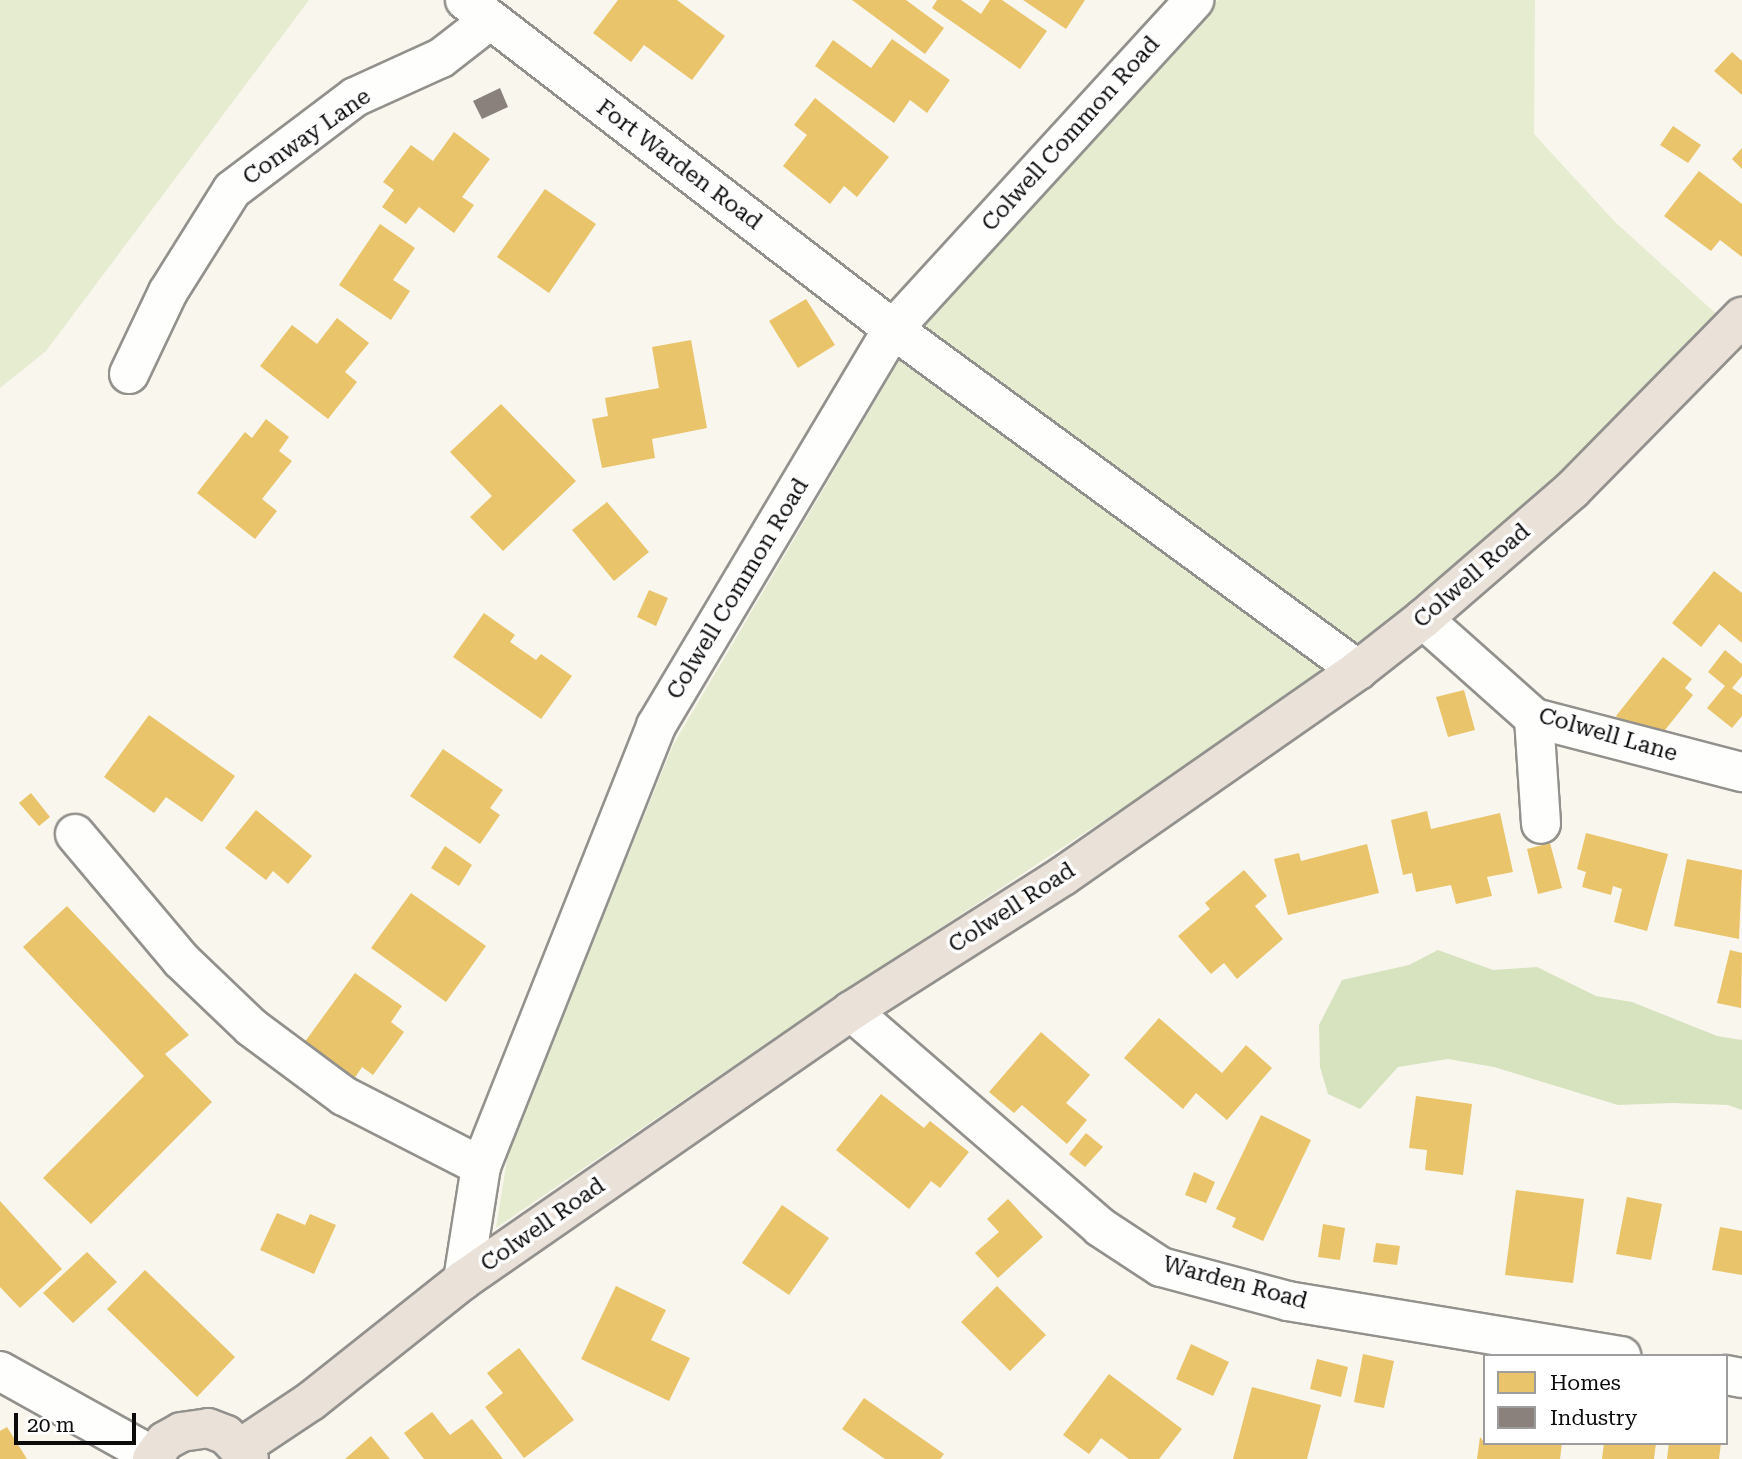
<!DOCTYPE html>
<style>
body{margin:0}
#map{position:relative;width:1742px;height:1459px;overflow:hidden;background:#f9f6ee;font-family:"Roboto Serif",serif}
div>[style]{position:absolute}
[style*='--x']{left:calc(var(--x)*1px);top:calc(var(--y)*1px);width:calc(var(--w)*1px);rotate:calc(var(--a)*1deg)}
.green>*{inset:0;background:#e5ecd0}
.forest>*{inset:0;background:#d7e3be}
.homes>*{inset:0;background:#e9c46a}
.industry>*{inset:0;background:#8a817c}
.roads{filter:drop-shadow(2px 0 #92918d) drop-shadow(-2px 0 #92918d) drop-shadow(0 2px #92918d) drop-shadow(0 -2px #92918d)}
.minor>*{height:38px;margin:-19px;padding:0 19px;transform-origin:19px;border-radius:19px;background:#fefefc}
.major>*{height:38px;margin:-19px;padding:0 19px;transform-origin:19px;border-radius:19px;background:#eae2d8}
span{translate:-50% -50%;white-space:nowrap;text-align:center;line-height:1.15;-webkit-text-stroke:7px #fff;paint-order:stroke}
.street-label{font-size:23px;color:#0b0b0b}
.legend{position:absolute;left:1483px;top:1354px;width:245px;height:91px;box-sizing:border-box;background:#fff;border:2px solid #9d9d9d;margin:0;padding:9px 12px;list-style:none;font-size:21px;color:#0b0b0b}
.legend li{display:flex;align-items:center;gap:14px;height:35px}
.legend b{width:35px;border:2px solid #9d9d9d}
.scale{position:absolute;left:14px;top:1413px;width:122px;height:32px;box-sizing:border-box;border:4px solid #0b0b0b;border-top:0;padding-left:9px;font-size:21px;line-height:24px;white-space:nowrap;color:#0b0b0b;-webkit-text-stroke:5px #fff;paint-order:stroke}
</style>
<div id="map">
<div class="green">
<i style="clip-path:polygon(0 0,309px 0,46px 351px,0 388px)"></i>
<i style="clip-path:polygon(1218px 0,1535px 0,1534px 134px,1615px 222px,1724px 321px,1546px 501px,1332px 670px,805px 1017px,496px 1228px,509px 1147px,673px 745px,923px 320px)"></i>
</div>
<div class="forest">
<i style="clip-path:polygon(1438px 950px,1493px 970px,1537px 967px,1596px 996px,1632px 1002px,1717px 1036px,1742px 1040px,1742px 1110px,1728px 1105px,1673px 1103px,1618px 1105px,1494px 1067px,1448px 1059px,1398px 1067px,1360px 1109px,1328px 1094px,1320px 1067px,1319px 1025px,1342px 980px,1409px 965px)"></i>
</div>
<div class="homes">
<i style="clip-path:polygon(618px 0,677px 0,725px 36px,692px 80px,644px 45px,631px 62px,593px 33px)"></i>
<i style="clip-path:polygon(852px 0,906px 0,944px 28px,925px 54px)"></i>
<i style="clip-path:polygon(937px 0,961px 0,981px 14px,990px 0,1002px 0,1047px 31px,1020px 69px,932px 8px)"></i>
<i style="clip-path:polygon(1023px 0,1085px 0,1066px 29px)"></i>
<i style="clip-path:polygon(892px 39px,950px 80px,927px 113px,910px 100px,894px 123px,815px 66px,833px 40px,871px 68px)"></i>
<i style="clip-path:polygon(1732px 52px,1742px 61px,1742px 95px,1714px 71px)"></i>
<i style="clip-path:polygon(815px 98px,889px 157px,857px 197px,844px 186px,830px 204px,783px 166px,807px 135px,794px 125px)"></i>
<i style="clip-path:polygon(1673px 126px,1701px 145px,1688px 163px,1660px 145px)"></i>
<i style="clip-path:polygon(454px 132px,490px 159px,462px 197px,474px 205px,454px 233px,419px 207px,406px 224px,382px 207px,394px 190px,383px 182px,411px 145px,433px 161px)"></i>
<i style="clip-path:polygon(1742px 148px,1742px 169px,1732px 159px)"></i>
<i style="clip-path:polygon(1699px 171px,1742px 204px,1742px 257px,1720px 240px,1711px 251px,1664px 216px)"></i>
<i style="clip-path:polygon(545px 189px,596px 224px,549px 293px,497px 257px)"></i>
<i style="clip-path:polygon(380px 224px,415px 248px,393px 280px,410px 291px,391px 320px,339px 285px)"></i>
<i style="clip-path:polygon(806px 299px,835px 345px,798px 368px,769px 321px)"></i>
<i style="clip-path:polygon(337px 318px,369px 343px,345px 372px,357px 382px,328px 419px,260px 366px,292px 325px,317px 344px)"></i>
<i style="clip-path:polygon(691px 340px,707px 428px,652px 439px,655px 458px,602px 468px,592px 419px,608px 416px,605px 398px,659px 388px,652px 347px)"></i>
<i style="clip-path:polygon(501px 404px,576px 481px,503px 551px,470px 517px,492px 496px,450px 452px)"></i>
<i style="clip-path:polygon(266px 419px,289px 437px,279px 451px,292px 461px,262px 499px,277px 511px,255px 539px,197px 493px,245px 432px,252px 438px)"></i>
<i style="clip-path:polygon(607px 502px,649px 552px,614px 581px,572px 530px)"></i>
<i style="clip-path:polygon(1714px 571px,1742px 593px,1742px 643px,1719px 624px,1701px 647px,1672px 623px)"></i>
<i style="clip-path:polygon(649px 590px,668px 598px,656px 626px,637px 617px)"></i>
<i style="clip-path:polygon(484px 613px,515px 635px,510px 642px,536px 660px,541px 654px,572px 676px,541px 719px,453px 657px)"></i>
<i style="clip-path:polygon(1725px 650px,1742px 664px,1742px 676px,1732px 688px,1742px 695px,1742px 716px,1732px 728px,1707px 708px,1725px 686px,1708px 672px)"></i>
<i style="clip-path:polygon(1663px 657px,1692px 679px,1685px 688px,1693px 695px,1653px 745px,1616px 716px)"></i>
<i style="clip-path:polygon(1464px 690px,1475px 730px,1448px 737px,1436px 697px)"></i>
<i style="clip-path:polygon(149px 715px,235px 776px,202px 822px,166px 797px,154px 813px,104px 777px)"></i>
<i style="clip-path:polygon(443px 749px,503px 790px,490px 808px,500px 815px,480px 844px,410px 796px)"></i>
<i style="clip-path:polygon(31px 793px,50px 817px,39px 826px,19px 803px)"></i>
<i style="clip-path:polygon(256px 810px,312px 856px,288px 884px,273px 871px,266px 880px,225px 848px)"></i>
<i style="clip-path:polygon(1427px 811px,1431px 829px,1500px 813px,1513px 872px,1487px 877px,1492px 896px,1456px 904px,1451px 885px,1416px 892px,1412px 873px,1403px 875px,1391px 820px)"></i>
<i style="clip-path:polygon(1586px 833px,1668px 854px,1647px 931px,1614px 922px,1622px 889px,1613px 886px,1611px 895px,1582px 887px,1586px 872px,1577px 869px)"></i>
<i style="clip-path:polygon(1550px 843px,1562px 888px,1538px 894px,1527px 849px)"></i>
<i style="clip-path:polygon(1367px 844px,1379px 893px,1288px 915px,1274px 859px,1299px 853px,1301px 861px)"></i>
<i style="clip-path:polygon(445px 846px,472px 865px,459px 886px,431px 868px)"></i>
<i style="clip-path:polygon(1687px 859px,1742px 870px,1739px 939px,1674px 926px)"></i>
<i style="clip-path:polygon(1244px 870px,1267px 896px,1255px 906px,1283px 939px,1237px 979px,1224px 963px,1211px 974px,1178px 936px,1210px 909px,1205px 903px)"></i>
<i style="clip-path:polygon(411px 893px,486px 946px,446px 1002px,371px 948px)"></i>
<i style="clip-path:polygon(67px 906px,189px 1035px,165px 1054px,212px 1102px,91px 1224px,43px 1178px,144px 1076px,23px 947px)"></i>
<i style="clip-path:polygon(1730px 950px,1742px 953px,1741px 1008px,1717px 1003px)"></i>
<i style="clip-path:polygon(355px 973px,402px 1006px,391px 1022px,404px 1032px,373px 1075px,362px 1067px,354px 1079px,304px 1043px)"></i>
<i style="clip-path:polygon(1159px 1018px,1222px 1073px,1246px 1045px,1272px 1068px,1227px 1120px,1196px 1093px,1183px 1109px,1124px 1058px)"></i>
<i style="clip-path:polygon(1041px 1032px,1090px 1075px,1066px 1103px,1087px 1120px,1067px 1144px,1022px 1105px,1014px 1113px,989px 1092px)"></i>
<i style="clip-path:polygon(881px 1094px,924px 1128px,930px 1121px,969px 1152px,940px 1188px,931px 1181px,909px 1209px,836px 1150px)"></i>
<i style="clip-path:polygon(1416px 1096px,1472px 1104px,1463px 1175px,1425px 1170px,1427px 1150px,1409px 1148px)"></i>
<i style="clip-path:polygon(1261px 1115px,1311px 1140px,1263px 1241px,1232px 1227px,1236px 1218px,1216px 1209px)"></i>
<i style="clip-path:polygon(1086px 1133px,1103px 1147px,1085px 1167px,1069px 1154px)"></i>
<i style="clip-path:polygon(1194px 1172px,1215px 1182px,1206px 1203px,1185px 1195px)"></i>
<i style="clip-path:polygon(1516px 1190px,1584px 1199px,1573px 1283px,1505px 1275px)"></i>
<i style="clip-path:polygon(1627px 1197px,1662px 1204px,1651px 1260px,1616px 1254px)"></i>
<i style="clip-path:polygon(1008px 1199px,1043px 1237px,998px 1278px,975px 1253px,999px 1232px,987px 1219px)"></i>
<i style="clip-path:polygon(0 1201px,62px 1269px,20px 1308px,0 1287px)"></i>
<i style="clip-path:polygon(782px 1205px,829px 1238px,789px 1295px,742px 1263px)"></i>
<i style="clip-path:polygon(277px 1213px,305px 1225px,310px 1214px,336px 1225px,314px 1274px,260px 1250px)"></i>
<i style="clip-path:polygon(1323px 1224px,1345px 1228px,1340px 1260px,1318px 1257px)"></i>
<i style="clip-path:polygon(1720px 1227px,1742px 1231px,1742px 1275px,1712px 1270px)"></i>
<i style="clip-path:polygon(1376px 1243px,1400px 1246px,1397px 1265px,1373px 1262px)"></i>
<i style="clip-path:polygon(87px 1252px,117px 1282px,73px 1323px,43px 1293px)"></i>
<i style="clip-path:polygon(145px 1270px,235px 1357px,197px 1397px,107px 1309px)"></i>
<i style="clip-path:polygon(616px 1286px,666px 1310px,651px 1340px,690px 1358px,669px 1401px,581px 1359px)"></i>
<i style="clip-path:polygon(997px 1286px,1046px 1335px,1010px 1371px,961px 1322px)"></i>
<i style="clip-path:polygon(1191px 1344px,1229px 1362px,1213px 1396px,1176px 1379px)"></i>
<i style="clip-path:polygon(519px 1348px,574px 1420px,524px 1458px,485px 1407px,503px 1393px,487px 1373px)"></i>
<i style="clip-path:polygon(1363px 1354px,1394px 1361px,1384px 1408px,1354px 1402px)"></i>
<i style="clip-path:polygon(1317px 1359px,1348px 1367px,1341px 1397px,1310px 1389px)"></i>
<i style="clip-path:polygon(1109px 1374px,1182px 1429px,1159px 1459px,1129px 1459px,1101px 1438px,1089px 1454px,1063px 1435px)"></i>
<i style="clip-path:polygon(1252px 1387px,1321px 1405px,1307px 1459px,1233px 1459px)"></i>
<i style="clip-path:polygon(864px 1398px,944px 1454px,940px 1459px,885px 1459px,842px 1429px)"></i>
<i style="clip-path:polygon(432px 1412px,450px 1435px,472px 1419px,503px 1459px,424px 1459px,404px 1433px)"></i>
<i style="clip-path:polygon(7px 1427px,27px 1459px,0 1459px,0 1431px)"></i>
<i style="clip-path:polygon(371px 1436px,390px 1459px,345px 1459px)"></i>
<i style="clip-path:polygon(1480px 1437px,1485px 1443px,1562px 1443px,1560px 1459px,1477px 1459px)"></i>
<i style="clip-path:polygon(1604px 1443px,1656px 1443px,1654px 1459px,1602px 1459px)"></i>
<i style="clip-path:polygon(1669px 1443px,1721px 1443px,1719px 1459px,1667px 1459px)"></i>
</div>
<div class="industry">
<i style="clip-path:polygon(500px 88px,508px 107px,482px 119px,473px 101px)"></i>
</div>
<div class="roads">
<div class="minor">
<i style="--x:465;--y:0;--w:540;--a:37.55"></i>
<i style="--x:893;--y:329;--w:577;--a:36.25"></i>
<i style="--x:129;--y:374;--w:91;--a:-64.6"></i>
<i style="--x:168;--y:292;--w:120;--a:-57.9"></i>
<i style="--x:232;--y:190;--w:154;--a:-37.1"></i>
<i style="--x:355;--y:97;--w:94;--a:-24.4"></i>
<i style="--x:441;--y:58;--w:62;--a:-37.8"></i>
<i style="--x:1423;--y:619;--w:149;--a:41.7"></i>
<i style="--x:1534;--y:718;--w:215;--a:14.6"></i>
<i style="--x:1534;--y:718;--w:106;--a:86.2"></i>
<i style="--x:75;--y:834;--w:165;--a:49.9"></i>
<i style="--x:181;--y:960;--w:97;--a:43.7"></i>
<i style="--x:251;--y:1027;--w:116;--a:36.6"></i>
<i style="--x:344;--y:1096;--w:154;--a:27.1"></i>
<i style="--x:851;--y:1011;--w:330;--a:40.9"></i>
<i style="--x:1100;--y:1227;--w:73;--a:33.3"></i>
<i style="--x:1161;--y:1267;--w:131;--a:15"></i>
<i style="--x:1288;--y:1301;--w:338;--a:9.4"></i>
<i style="--x:463;--y:1280;--w:115;--a:-81"></i>
<i style="--x:481;--y:1166;--w:474;--a:-68.3"></i>
<i style="--x:656;--y:726;--w:462;--a:-59.2"></i>
<i style="--x:893;--y:329;--w:446;--a:-47.5"></i>
<i style="--x:0;--y:1371;--w:175;--a:29.1"></i>
<i style="--x:1726;--y:1375;--w:16;--a:11"></i>
</div>
<div class="major">
<i style="--x:242;--y:1447;--w:83;--a:-33.7"></i>
<i style="--x:311;--y:1401;--w:194;--a:-38.5"></i>
<i style="--x:463;--y:1280;--w:472;--a:-34.7"></i>
<i style="--x:851;--y:1011;--w:251;--a:-32.5"></i>
<i style="--x:1063;--y:876;--w:360;--a:-34.9"></i>
<i style="--x:1358;--y:670;--w:83;--a:-38.1"></i>
<i style="--x:1423;--y:619;--w:197;--a:-40.9"></i>
<i style="--x:1572;--y:490;--w:243;--a:-45.5"></i>
<i style="--x:152;--y:1459;--w:22;--a:-54"></i>
<i style="--x:165;--y:1441;--w:18;--a:-29"></i>
<i style="--x:181;--y:1432;--w:27;--a:-8"></i>
<i style="--x:208;--y:1428;--w:19;--a:21"></i>
<i style="--x:226;--y:1435;--w:33;--a:46"></i>
</div>
</div>
<div class="street-label">
<span style="left:1071px;top:134px;rotate:-48deg">Colwell Common Road</span>
<span style="left:307px;top:137px;rotate:-35deg">Conway Lane</span>
<span style="left:679px;top:165px;rotate:37deg">Fort Warden Road</span>
<span style="left:1472px;top:576px;rotate:-41deg">Colwell Road</span>
<span style="left:738px;top:589px;rotate:-59deg">Colwell Common Road</span>
<span style="left:1608px;top:735px;rotate:16deg">Colwell Lane</span>
<span style="left:1012px;top:908px;rotate:-33deg">Colwell Road</span>
<span style="left:543px;top:1225px;rotate:-35deg">Colwell Road</span>
<span style="left:1235px;top:1283px;rotate:15deg">Warden Road</span>
</div>
<ul class="legend">
<li><b style="height:19px;background:#e9c46a"></b>Homes</li>
<li><b style="height:19px;background:#8a817c"></b>Industry</li>
</ul>
<div class="scale">20 m</div>
</div>
